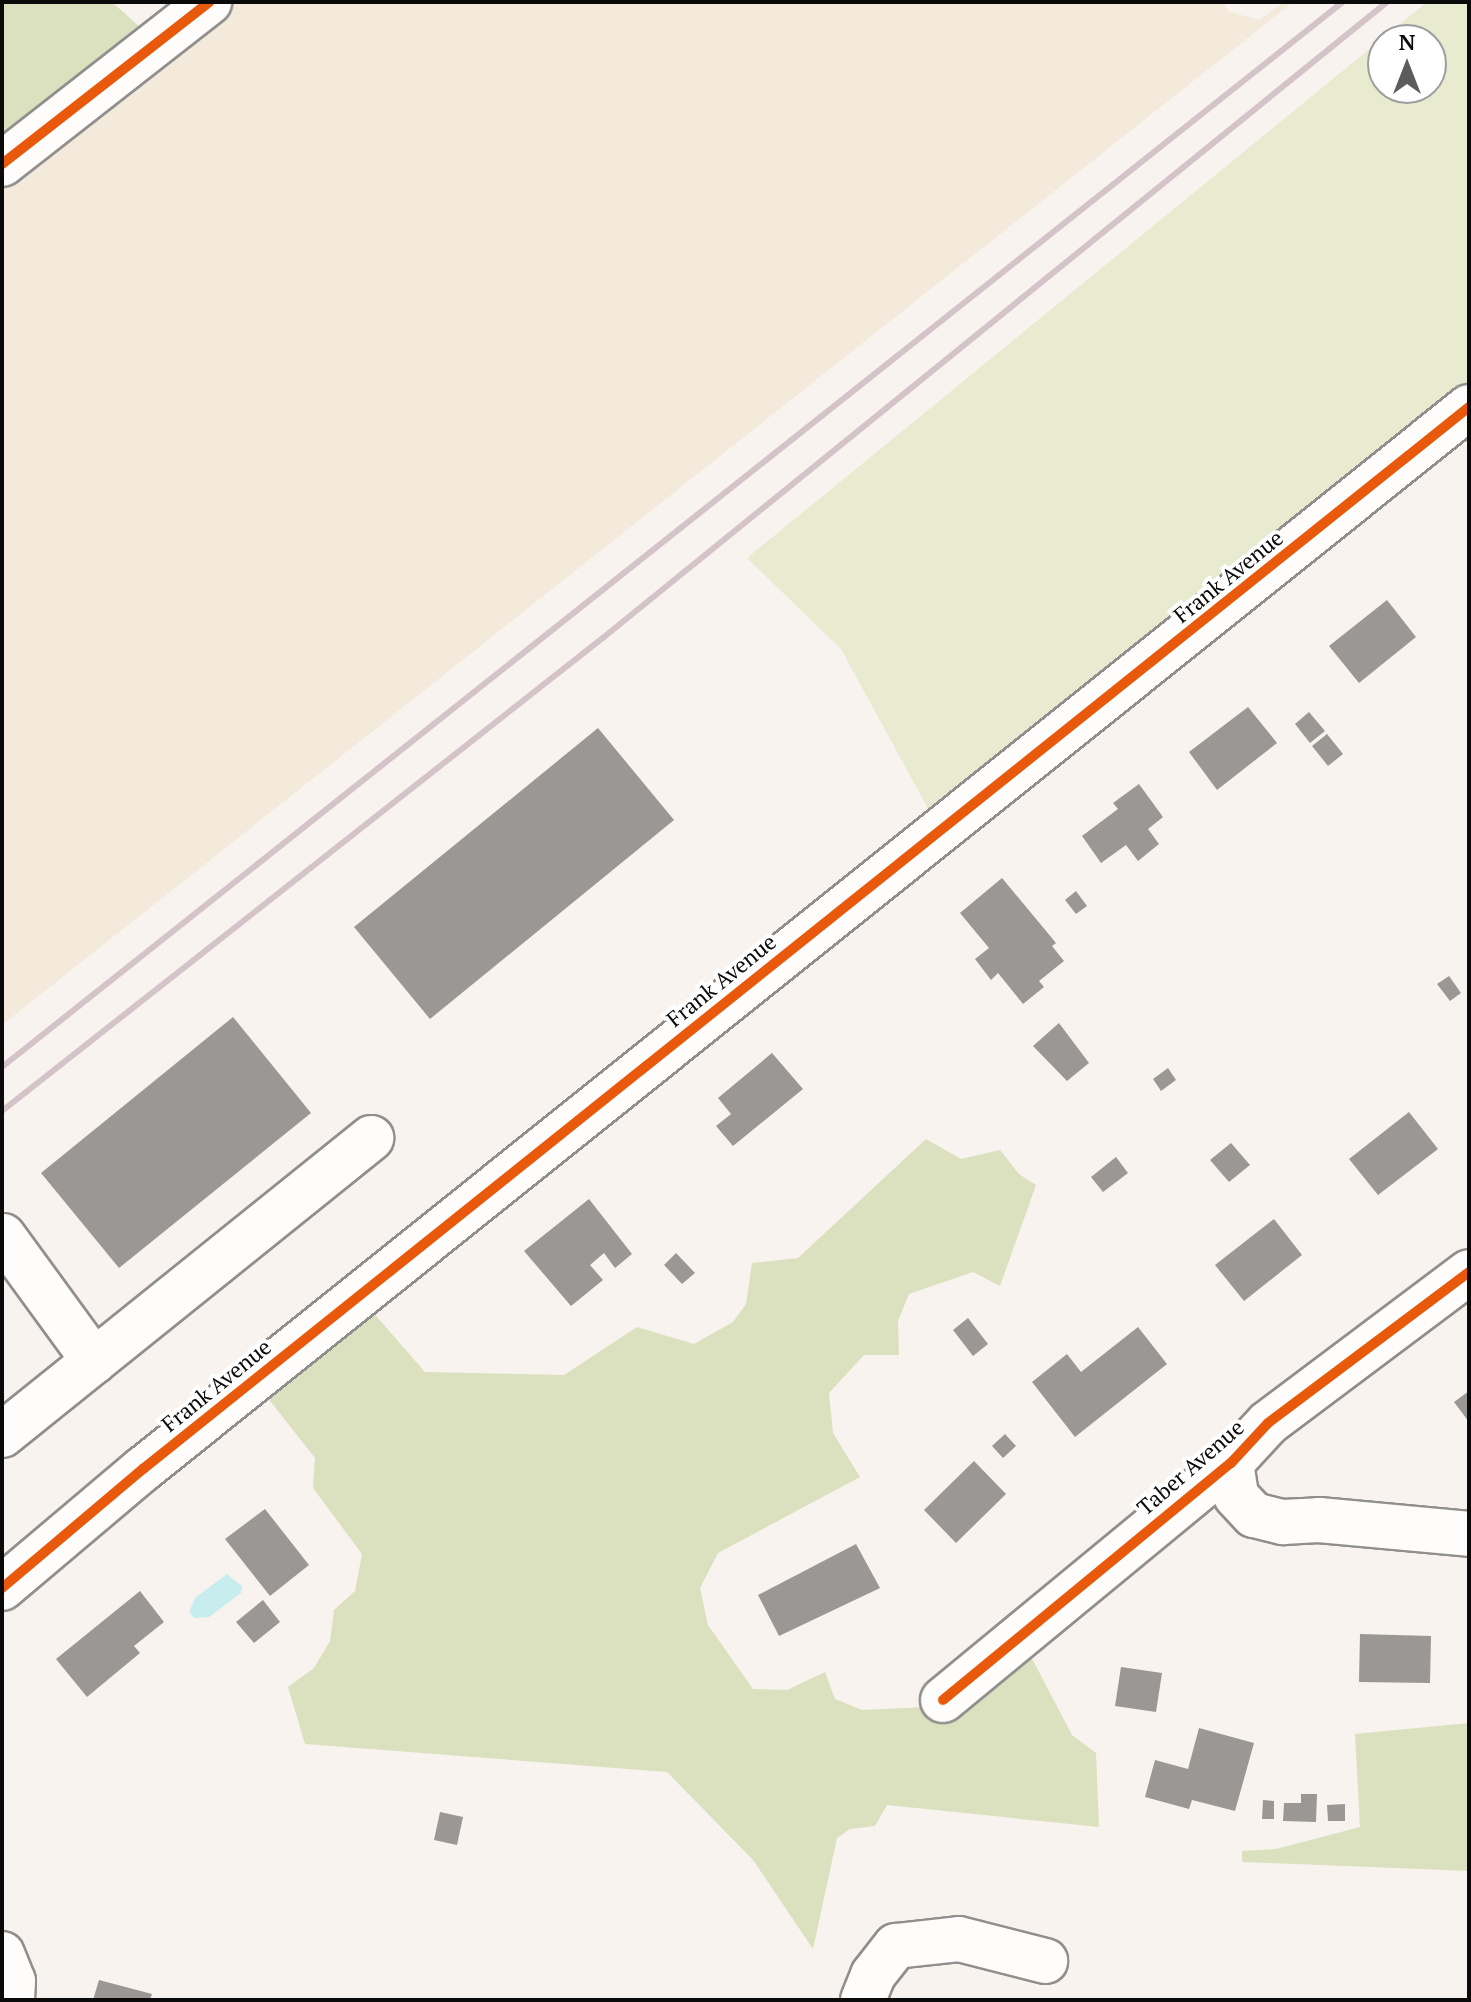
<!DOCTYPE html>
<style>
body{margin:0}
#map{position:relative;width:1471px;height:2002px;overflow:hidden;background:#f8f3ee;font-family:"PT Serif",serif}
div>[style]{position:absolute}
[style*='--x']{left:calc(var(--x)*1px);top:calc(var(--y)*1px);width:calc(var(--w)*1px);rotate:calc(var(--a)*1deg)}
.farmland>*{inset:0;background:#f4eadb}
.green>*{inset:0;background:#e8ebcf}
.forest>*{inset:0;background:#dbe1be}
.water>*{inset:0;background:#c7edef}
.building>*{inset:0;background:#9b9794}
.roads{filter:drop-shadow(2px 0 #918f8d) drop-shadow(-2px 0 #918f8d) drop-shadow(0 2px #918f8d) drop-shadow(0 -2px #918f8d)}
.minor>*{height:44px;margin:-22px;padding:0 22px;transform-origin:22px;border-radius:22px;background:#fefdfc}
.rail>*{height:6px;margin:-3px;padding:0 3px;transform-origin:3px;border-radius:3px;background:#d4c4c9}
.cycleway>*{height:10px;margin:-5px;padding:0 5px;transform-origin:5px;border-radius:5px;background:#e8590c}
span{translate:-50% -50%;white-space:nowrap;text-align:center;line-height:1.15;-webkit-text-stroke:8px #fff;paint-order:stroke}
.street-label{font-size:22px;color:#0a0a0a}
.frame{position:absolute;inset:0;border:4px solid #0a0a0a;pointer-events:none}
.north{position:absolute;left:1367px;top:24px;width:80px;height:80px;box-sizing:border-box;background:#fff;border:2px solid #9d9d9d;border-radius:50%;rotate:0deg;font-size:22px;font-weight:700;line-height:32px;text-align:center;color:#0a0a0a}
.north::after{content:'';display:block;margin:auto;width:28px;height:36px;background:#5d5c5a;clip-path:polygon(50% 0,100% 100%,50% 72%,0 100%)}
</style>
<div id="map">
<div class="farmland">
<i style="clip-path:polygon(201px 2px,1222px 2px,1230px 12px,1260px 20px,1283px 2px,1293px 2px,2px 1025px,2px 157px)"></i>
</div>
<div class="green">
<i style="clip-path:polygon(evenodd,1427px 2px,1469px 2px,1469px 404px,937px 825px,841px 649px,747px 558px,1427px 2px,1383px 40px,1431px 40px,1431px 88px,1383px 88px,1383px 40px)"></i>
</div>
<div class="forest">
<i style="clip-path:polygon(2px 2px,112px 2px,151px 37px,2px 157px)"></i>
<i style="clip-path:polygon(926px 1139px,961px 1159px,1000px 1150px,1019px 1174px,1036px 1185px,1000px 1286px,973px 1272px,909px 1294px,898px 1321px,899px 1355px,864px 1355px,829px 1393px,833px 1433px,860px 1477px,718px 1553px,700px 1588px,708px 1625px,753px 1689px,787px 1690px,825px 1672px,835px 1699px,862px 1710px,926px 1707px,1028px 1651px,1072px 1735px,1096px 1753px,1099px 1827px,887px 1805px,875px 1826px,850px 1829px,837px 1838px,813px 1949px,753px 1860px,667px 1772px,305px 1744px,288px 1687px,314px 1668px,330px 1641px,334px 1610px,355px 1591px,362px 1554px,313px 1488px,315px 1458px,263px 1392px,363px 1301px,425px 1372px,564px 1375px,637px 1327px,694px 1344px,733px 1322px,746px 1304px,752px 1263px,798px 1258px)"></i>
<i style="clip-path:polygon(1469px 1723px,1469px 1871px,1242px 1862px,1242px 1851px,1276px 1849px,1360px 1827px,1355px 1734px)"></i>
</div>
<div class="water">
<i style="clip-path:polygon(227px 1574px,242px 1586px,241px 1593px,209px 1617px,194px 1618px,189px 1612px,195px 1598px)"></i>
</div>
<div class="building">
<i style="clip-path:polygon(1387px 600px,1416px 637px,1359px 683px,1329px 646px)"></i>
<i style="clip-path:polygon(1248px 707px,1277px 743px,1217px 790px,1189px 752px)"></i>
<i style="clip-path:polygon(1309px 712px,1325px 731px,1310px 743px,1295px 724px)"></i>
<i style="clip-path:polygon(598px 728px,674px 820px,430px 1019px,354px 927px)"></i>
<i style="clip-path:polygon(1327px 734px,1343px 754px,1328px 766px,1312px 746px)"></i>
<i style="clip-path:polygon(1139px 784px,1163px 817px,1148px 829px,1159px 844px,1138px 861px,1126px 845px,1101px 863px,1082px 836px,1118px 809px,1113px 803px)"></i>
<i style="clip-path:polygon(1002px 878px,1056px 943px,1052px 946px,1064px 961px,1039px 981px,1044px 987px,1023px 1004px,998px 973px,991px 980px,975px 959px,989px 948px,960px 913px)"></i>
<i style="clip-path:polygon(1076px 891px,1087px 906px,1076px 914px,1065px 900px)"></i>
<i style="clip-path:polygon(1449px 976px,1461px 993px,1450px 1001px,1437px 984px)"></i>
<i style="clip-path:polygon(233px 1017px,311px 1113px,119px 1268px,41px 1173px)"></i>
<i style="clip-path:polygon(1059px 1023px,1089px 1063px,1067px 1081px,1033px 1046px)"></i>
<i style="clip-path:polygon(772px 1053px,803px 1089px,733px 1146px,716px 1126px,731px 1114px,718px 1098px)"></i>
<i style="clip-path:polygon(1168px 1068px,1176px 1080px,1161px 1091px,1153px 1079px)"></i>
<i style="clip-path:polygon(1409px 1112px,1438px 1149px,1378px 1195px,1349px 1159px)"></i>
<i style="clip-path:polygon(1231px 1143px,1250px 1165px,1229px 1182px,1210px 1160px)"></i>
<i style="clip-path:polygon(1116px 1157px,1128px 1173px,1103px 1192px,1091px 1177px)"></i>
<i style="clip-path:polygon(589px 1199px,632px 1254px,615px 1268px,604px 1253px,590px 1265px,603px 1280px,571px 1306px,524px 1251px)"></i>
<i style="clip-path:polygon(1274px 1219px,1302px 1255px,1244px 1301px,1215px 1265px)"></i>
<i style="clip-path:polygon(676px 1253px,695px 1273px,682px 1284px,664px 1265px)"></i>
<i style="clip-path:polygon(968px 1318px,988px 1344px,973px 1356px,953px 1330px)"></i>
<i style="clip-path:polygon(1138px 1327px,1167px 1364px,1075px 1437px,1032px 1382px,1067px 1354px,1081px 1372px)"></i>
<i style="clip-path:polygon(1469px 1391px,1469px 1422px,1454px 1402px)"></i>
<i style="clip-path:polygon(1005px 1434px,1016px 1446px,1003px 1458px,992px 1446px)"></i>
<i style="clip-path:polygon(974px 1461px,1006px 1494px,956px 1543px,924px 1510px)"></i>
<i style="clip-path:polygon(265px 1509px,309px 1565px,270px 1596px,225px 1539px)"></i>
<i style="clip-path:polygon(856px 1544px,880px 1588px,779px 1636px,758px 1595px)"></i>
<i style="clip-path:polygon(140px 1591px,164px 1622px,134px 1646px,140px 1653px,87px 1697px,56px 1659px)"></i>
<i style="clip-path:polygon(263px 1600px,280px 1622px,254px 1643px,236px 1622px)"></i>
<i style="clip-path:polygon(1360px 1634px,1431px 1636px,1430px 1683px,1359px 1682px)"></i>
<i style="clip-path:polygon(1121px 1667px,1162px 1673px,1156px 1712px,1115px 1706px)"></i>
<i style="clip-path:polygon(1199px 1728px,1254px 1743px,1235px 1811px,1192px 1800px,1189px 1809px,1145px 1797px,1155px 1760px,1188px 1769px)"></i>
<i style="clip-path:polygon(1301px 1794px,1317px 1794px,1316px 1822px,1283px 1821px,1284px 1803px,1301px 1803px)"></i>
<i style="clip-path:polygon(1263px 1800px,1274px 1801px,1274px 1819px,1262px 1819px)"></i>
<i style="clip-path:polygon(1345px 1804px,1345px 1821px,1328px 1821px,1327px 1805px)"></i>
<i style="clip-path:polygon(440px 1812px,463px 1817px,457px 1845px,434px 1840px)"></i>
<i style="clip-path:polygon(99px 1980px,152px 1994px,150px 2000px,93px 2000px)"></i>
</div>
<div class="roads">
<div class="minor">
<i style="--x:2;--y:164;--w:263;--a:-38"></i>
<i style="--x:3;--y:1236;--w:155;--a:53.9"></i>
<i style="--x:2;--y:1435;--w:474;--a:-38.8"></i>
<i style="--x:1231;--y:1463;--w:33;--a:81"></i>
<i style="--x:1236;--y:1496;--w:26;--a:47"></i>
<i style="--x:1254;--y:1515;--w:30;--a:14"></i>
<i style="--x:1283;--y:1522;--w:36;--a:-3"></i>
<i style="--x:1319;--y:1520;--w:151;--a:5.3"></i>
<i style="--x:2;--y:1588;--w:185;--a:-40.2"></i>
<i style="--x:143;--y:1469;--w:1699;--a:-38.69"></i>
<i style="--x:943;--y:1700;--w:373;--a:-39.5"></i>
<i style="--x:1231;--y:1463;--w:54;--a:-47.2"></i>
<i style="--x:1268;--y:1423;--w:251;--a:-36.9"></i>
<i style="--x:2;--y:1954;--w:29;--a:68"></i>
<i style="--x:13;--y:1981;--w:19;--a:93"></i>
<i style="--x:863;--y:2000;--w:27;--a:-68"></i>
<i style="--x:873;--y:1975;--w:37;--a:-52"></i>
<i style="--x:896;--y:1946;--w:63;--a:-6.3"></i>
<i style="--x:959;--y:1939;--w:89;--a:14.3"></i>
</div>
</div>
<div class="rail">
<i style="--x:2;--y:1067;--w:1712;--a:-38.46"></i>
<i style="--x:2;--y:1111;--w:766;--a:-38.22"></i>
<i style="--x:604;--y:637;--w:1008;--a:-39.04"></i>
</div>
<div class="cycleway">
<i style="--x:2;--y:164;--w:263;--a:-38"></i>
<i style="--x:2;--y:1588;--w:185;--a:-40.2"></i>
<i style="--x:143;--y:1469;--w:1699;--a:-38.69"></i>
<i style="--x:943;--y:1700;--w:373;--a:-39.5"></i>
<i style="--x:1231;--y:1463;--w:54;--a:-47.2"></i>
<i style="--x:1268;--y:1423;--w:251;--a:-36.9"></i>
</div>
<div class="street-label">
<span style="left:1228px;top:576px;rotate:-39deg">Frank Avenue</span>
<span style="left:721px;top:980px;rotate:-39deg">Frank Avenue</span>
<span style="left:216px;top:1385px;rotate:-39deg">Frank Avenue</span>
<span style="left:1190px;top:1467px;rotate:-41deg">Taber Avenue</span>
</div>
<div class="frame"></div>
<div class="north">N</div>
</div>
